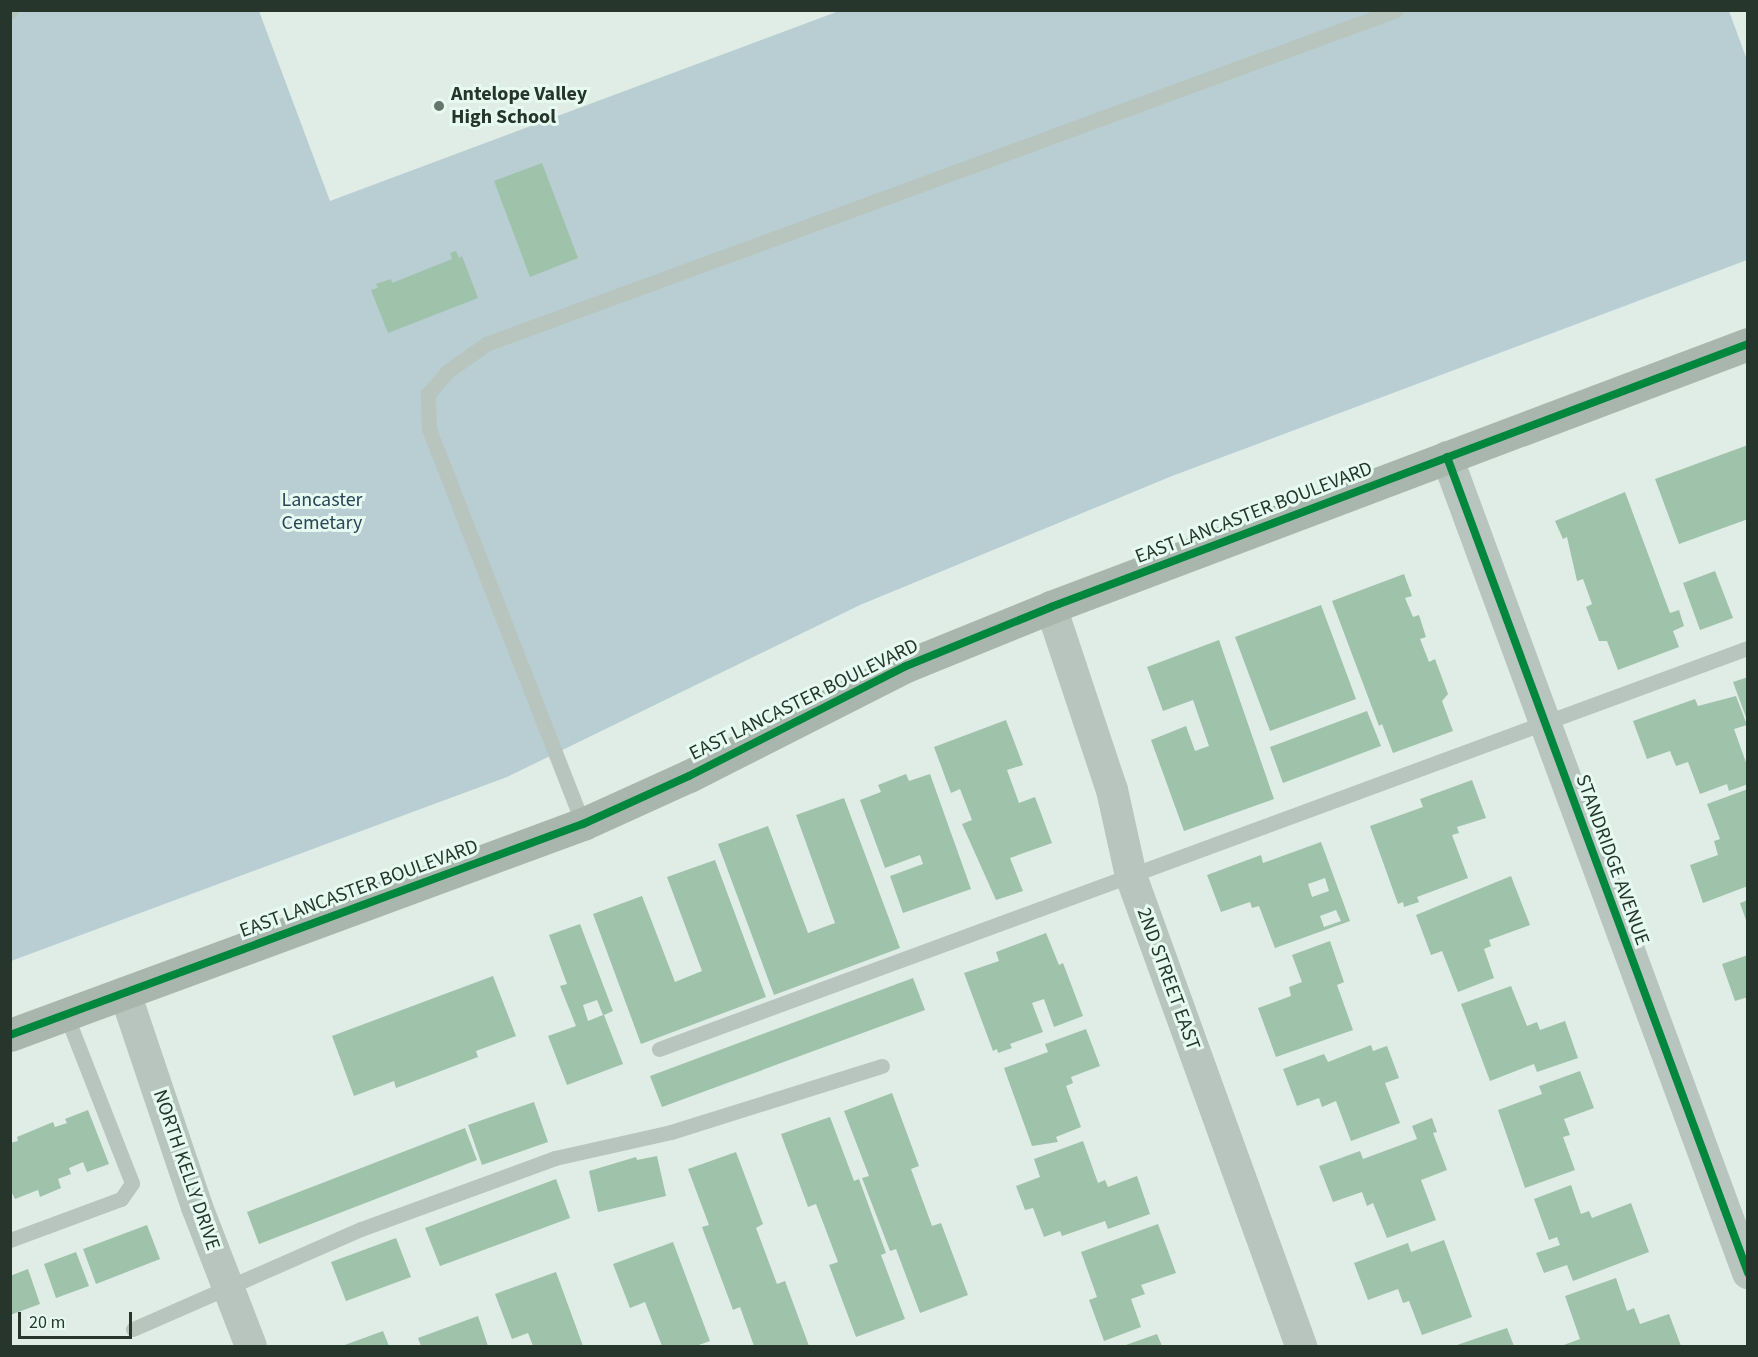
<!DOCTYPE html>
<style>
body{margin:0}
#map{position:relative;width:1758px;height:1357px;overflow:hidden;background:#dfede6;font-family:"Source Sans 3",sans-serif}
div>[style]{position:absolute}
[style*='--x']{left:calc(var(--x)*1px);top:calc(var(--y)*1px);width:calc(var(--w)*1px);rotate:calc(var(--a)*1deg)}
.green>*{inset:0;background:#b8ced2}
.building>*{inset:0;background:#9fc2aa}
.service>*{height:15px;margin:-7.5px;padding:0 7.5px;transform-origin:7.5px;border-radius:7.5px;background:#b8c5be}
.minor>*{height:32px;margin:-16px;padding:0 16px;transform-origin:16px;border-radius:16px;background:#b8c5be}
.secondary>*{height:33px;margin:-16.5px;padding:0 16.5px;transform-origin:16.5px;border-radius:16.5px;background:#a9b6ae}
.cycleway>*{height:8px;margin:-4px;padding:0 4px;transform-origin:4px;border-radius:4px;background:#00873e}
.dots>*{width:16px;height:16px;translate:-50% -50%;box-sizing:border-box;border:3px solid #e6faf1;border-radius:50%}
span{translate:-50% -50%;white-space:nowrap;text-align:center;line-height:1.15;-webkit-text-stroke:6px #e6faf1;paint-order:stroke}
.poi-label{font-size:20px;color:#26362c;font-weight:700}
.left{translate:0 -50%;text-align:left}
.park-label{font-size:20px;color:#294556}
.street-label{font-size:20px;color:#26362c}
.frame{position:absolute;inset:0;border:12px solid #26362c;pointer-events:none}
.scale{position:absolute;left:18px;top:1312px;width:114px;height:27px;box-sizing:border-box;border:3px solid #26362c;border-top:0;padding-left:8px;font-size:18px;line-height:21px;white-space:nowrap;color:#26362c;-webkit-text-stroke:4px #e6faf1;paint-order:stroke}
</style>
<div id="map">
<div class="green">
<i style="clip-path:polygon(11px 11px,259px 11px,330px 201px,839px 11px,1729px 11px,1747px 60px,1747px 260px,1172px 476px,860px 605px,507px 777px,11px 961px)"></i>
</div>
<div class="building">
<i style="clip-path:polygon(542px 163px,578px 258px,530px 277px,494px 181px)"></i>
<i style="clip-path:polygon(456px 251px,459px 258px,462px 256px,478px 298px,388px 333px,371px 290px,378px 288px,376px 284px,391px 279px,392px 283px,452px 259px,450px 253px)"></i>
<i style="clip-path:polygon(1748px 445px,1748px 519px,1679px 544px,1655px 479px)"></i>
<i style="clip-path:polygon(1625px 492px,1670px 613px,1679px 610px,1684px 626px,1673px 631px,1679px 647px,1618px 670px,1607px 641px,1599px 641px,1586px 607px,1592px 604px,1583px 579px,1577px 581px,1567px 537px,1563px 539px,1555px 521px)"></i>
<i style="clip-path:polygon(1715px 571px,1733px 618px,1700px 630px,1683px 583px)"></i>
<i style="clip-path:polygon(1404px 574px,1412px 596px,1405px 598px,1413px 617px,1419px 615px,1426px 637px,1420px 639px,1429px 662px,1435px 659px,1448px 694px,1442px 701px,1453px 731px,1393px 753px,1382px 724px,1379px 726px,1332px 601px)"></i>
<i style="clip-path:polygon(1321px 605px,1356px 699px,1270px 731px,1235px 637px)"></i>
<i style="clip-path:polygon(1219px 640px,1274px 799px,1184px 831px,1151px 740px,1186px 726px,1195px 751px,1209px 746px,1193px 700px,1163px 711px,1147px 667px)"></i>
<i style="clip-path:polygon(1748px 677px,1748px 720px,1747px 720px,1733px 682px)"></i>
<i style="clip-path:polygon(1736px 696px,1747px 725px,1734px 729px,1748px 768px,1748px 784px,1729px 791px,1727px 784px,1700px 794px,1688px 762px,1676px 766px,1670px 751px,1647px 759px,1633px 721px,1695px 699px,1698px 706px)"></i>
<i style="clip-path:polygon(1367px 711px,1381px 746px,1283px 783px,1270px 747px)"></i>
<i style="clip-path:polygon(1006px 720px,1023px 765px,1007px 770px,1019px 803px,1035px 797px,1052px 843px,1010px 858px,1023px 891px,996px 900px,962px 824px,972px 820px,960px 789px,951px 793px,934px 747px)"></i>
<i style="clip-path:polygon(906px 774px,909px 781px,930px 774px,971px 889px,903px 913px,890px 876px,923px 864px,920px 855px,885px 868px,860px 800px,881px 792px,878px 785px)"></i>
<i style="clip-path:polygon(1472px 780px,1486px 818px,1457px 827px,1459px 833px,1452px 835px,1468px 878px,1417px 897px,1419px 902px,1404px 907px,1403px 902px,1398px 904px,1370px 826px,1423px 807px,1420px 799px)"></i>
<i style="clip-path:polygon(1748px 789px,1748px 886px,1703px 903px,1690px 865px,1718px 855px,1714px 841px,1720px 839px,1707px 804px)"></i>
<i style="clip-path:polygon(844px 798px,900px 948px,774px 995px,718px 844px,768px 826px,808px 933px,835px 923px,796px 815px)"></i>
<i style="clip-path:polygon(evenodd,1321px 842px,1350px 921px,1275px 948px,1259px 906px,1252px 908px,1250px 902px,1221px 912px,1207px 875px,1261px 855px,1263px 863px,1321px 842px,1325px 878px,1329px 891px,1312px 897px,1308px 884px,1325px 878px,1321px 842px,1336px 910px,1341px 921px,1324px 927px,1320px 916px,1336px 910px)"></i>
<i style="clip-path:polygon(715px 860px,766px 997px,641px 1044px,593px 914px,642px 896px,675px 982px,702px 971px,667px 877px)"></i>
<i style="clip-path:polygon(1511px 876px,1530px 925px,1489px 940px,1491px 946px,1484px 949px,1494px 978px,1458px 992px,1442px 951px,1431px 955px,1416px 915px)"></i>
<i style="clip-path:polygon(1748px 900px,1748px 923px,1747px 923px,1740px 903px)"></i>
<i style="clip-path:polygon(evenodd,580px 924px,613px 1011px,604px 1015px,623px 1064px,567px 1085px,548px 1036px,576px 1026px,560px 986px,567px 984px,549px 935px,580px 924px,597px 1000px,603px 1015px,588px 1021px,583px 1005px,597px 1000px)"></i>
<i style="clip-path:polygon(1046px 933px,1059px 965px,1063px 963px,1083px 1016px,1054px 1027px,1044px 999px,1032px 1003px,1043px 1032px,1010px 1044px,1012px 1048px,998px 1053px,997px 1049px,993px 1051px,964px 973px,999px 961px,996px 952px)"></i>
<i style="clip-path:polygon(1330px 941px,1344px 982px,1337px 985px,1353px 1030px,1276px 1057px,1258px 1008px,1291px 996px,1289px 987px,1302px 982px,1292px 955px)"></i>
<i style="clip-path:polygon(1748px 955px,1748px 997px,1735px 1001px,1722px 964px)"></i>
<i style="clip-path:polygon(493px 976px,516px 1036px,476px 1051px,478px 1057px,396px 1088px,394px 1081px,354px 1096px,332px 1036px)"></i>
<i style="clip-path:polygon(913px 978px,925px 1010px,662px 1107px,650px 1076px)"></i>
<i style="clip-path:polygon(1511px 986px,1527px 1026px,1537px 1022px,1540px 1030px,1565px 1021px,1578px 1058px,1537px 1072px,1534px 1064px,1490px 1081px,1461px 1004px)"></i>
<i style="clip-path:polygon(1086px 1029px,1100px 1066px,1071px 1077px,1073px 1083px,1066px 1086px,1081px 1127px,1056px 1137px,1058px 1142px,1032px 1146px,1004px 1068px,1048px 1052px,1045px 1044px)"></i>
<i style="clip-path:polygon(1371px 1045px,1373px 1051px,1387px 1046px,1399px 1078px,1385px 1083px,1400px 1123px,1351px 1141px,1336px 1101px,1322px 1107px,1319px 1098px,1297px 1106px,1283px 1069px,1324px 1054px,1328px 1062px)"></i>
<i style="clip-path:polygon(1580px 1071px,1594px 1108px,1564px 1119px,1570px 1135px,1563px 1137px,1575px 1170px,1525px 1188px,1498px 1110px,1542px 1094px,1539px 1086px)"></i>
<i style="clip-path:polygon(892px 1093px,919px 1166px,911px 1169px,932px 1226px,941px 1223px,968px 1295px,920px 1313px,896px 1249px,890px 1251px,862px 1178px,869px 1176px,844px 1111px)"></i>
<i style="clip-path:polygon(534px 1102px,548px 1142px,482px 1165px,468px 1125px)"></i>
<i style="clip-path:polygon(88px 1110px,109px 1164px,87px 1172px,83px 1162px,69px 1168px,71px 1174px,58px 1179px,61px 1188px,40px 1197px,38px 1190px,15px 1199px,10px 1189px,10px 1143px,18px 1141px,17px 1137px,53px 1122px,55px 1127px,67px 1123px,65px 1119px)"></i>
<i style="clip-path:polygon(830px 1117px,854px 1181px,859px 1179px,886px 1253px,881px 1255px,905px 1319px,856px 1337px,829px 1265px,838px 1262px,816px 1204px,808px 1207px,781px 1134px)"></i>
<i style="clip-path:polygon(1432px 1118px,1437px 1132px,1433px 1133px,1447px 1170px,1421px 1180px,1436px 1220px,1387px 1238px,1373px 1203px,1367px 1206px,1362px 1192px,1333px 1202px,1319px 1166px,1360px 1151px,1363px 1159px,1417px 1139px,1412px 1126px)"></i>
<i style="clip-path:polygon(465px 1128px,477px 1160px,259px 1244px,247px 1212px)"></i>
<i style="clip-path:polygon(1083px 1141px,1098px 1183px,1105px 1180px,1108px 1187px,1137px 1176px,1150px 1214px,1108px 1229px,1105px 1221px,1062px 1236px,1060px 1231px,1044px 1237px,1033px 1208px,1025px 1210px,1016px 1186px,1040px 1177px,1034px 1159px)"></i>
<i style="clip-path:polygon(736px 1152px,763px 1224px,756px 1228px,777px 1284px,785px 1281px,809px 1346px,754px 1346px,740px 1307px,733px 1310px,702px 1227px,709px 1225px,688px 1169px)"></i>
<i style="clip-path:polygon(657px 1156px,666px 1196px,598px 1212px,589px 1171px,636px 1157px,637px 1160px)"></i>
<i style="clip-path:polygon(556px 1179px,570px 1218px,440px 1266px,425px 1228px)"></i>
<i style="clip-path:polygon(1571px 1185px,1581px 1214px,1589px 1211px,1592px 1218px,1631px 1203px,1649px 1252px,1573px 1281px,1567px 1265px,1544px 1273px,1536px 1253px,1560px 1245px,1557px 1237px,1549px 1240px,1534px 1199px)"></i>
<i style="clip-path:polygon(1158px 1224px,1176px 1273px,1141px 1285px,1145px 1294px,1131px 1299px,1141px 1327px,1104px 1341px,1089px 1300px,1097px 1297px,1081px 1252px)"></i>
<i style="clip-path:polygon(147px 1225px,160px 1259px,96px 1284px,83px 1249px)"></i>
<i style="clip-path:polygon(396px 1238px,411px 1277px,346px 1301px,331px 1262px)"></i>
<i style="clip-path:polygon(1444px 1240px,1472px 1317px,1422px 1335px,1409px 1301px,1403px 1303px,1398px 1289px,1368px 1300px,1354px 1263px,1408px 1243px,1411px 1252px)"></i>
<i style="clip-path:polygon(673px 1242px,710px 1341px,696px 1346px,662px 1346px,645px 1302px,630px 1308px,613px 1264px)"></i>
<i style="clip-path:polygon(76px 1252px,89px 1286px,56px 1298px,44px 1264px)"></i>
<i style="clip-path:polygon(28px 1269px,40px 1304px,10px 1315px,10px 1276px)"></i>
<i style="clip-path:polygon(556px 1272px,583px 1346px,533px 1346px,528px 1333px,512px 1339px,495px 1294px)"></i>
<i style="clip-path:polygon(1616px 1278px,1627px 1311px,1634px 1308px,1640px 1324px,1669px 1314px,1681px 1346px,1561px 1346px,1580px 1339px,1565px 1296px)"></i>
<i style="clip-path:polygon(478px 1316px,488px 1346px,421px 1346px,418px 1338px)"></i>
<i style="clip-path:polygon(1507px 1328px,1514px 1346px,1454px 1346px)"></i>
<i style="clip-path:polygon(383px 1331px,389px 1346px,342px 1346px)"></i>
<i style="clip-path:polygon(1157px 1334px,1162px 1346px,1123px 1346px)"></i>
</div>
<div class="service">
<i style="--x:10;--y:11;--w:1;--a:-45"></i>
<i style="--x:583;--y:824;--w:424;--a:-111.3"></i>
<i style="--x:429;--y:429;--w:35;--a:-92"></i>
<i style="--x:428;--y:394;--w:30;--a:-49"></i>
<i style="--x:448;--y:371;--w:47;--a:-35.4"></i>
<i style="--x:486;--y:344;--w:969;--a:-20.15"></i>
<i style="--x:659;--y:1049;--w:1160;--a:-20.22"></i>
<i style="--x:10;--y:1240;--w:118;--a:-20.3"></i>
<i style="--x:121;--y:1199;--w:19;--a:-55"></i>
<i style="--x:132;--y:1183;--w:180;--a:-111.4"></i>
<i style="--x:133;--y:1329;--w:249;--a:-23.7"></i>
<i style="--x:361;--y:1229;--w:207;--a:-20.1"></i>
<i style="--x:555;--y:1158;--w:119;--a:-12.6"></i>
<i style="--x:671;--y:1132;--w:221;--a:-17.4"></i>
</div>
<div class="minor">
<i style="--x:1447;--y:457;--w:870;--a:69.75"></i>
<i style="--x:1051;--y:607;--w:193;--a:71.6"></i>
<i style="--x:1112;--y:790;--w:88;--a:77.5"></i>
<i style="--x:1131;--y:876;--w:500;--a:70.1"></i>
<i style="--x:125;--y:993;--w:226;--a:71.4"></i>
<i style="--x:197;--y:1207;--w:149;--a:68.8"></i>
</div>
<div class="secondary">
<i style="--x:10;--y:1035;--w:611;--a:-20.22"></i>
<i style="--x:583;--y:824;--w:116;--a:-24.4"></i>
<i style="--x:689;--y:776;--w:243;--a:-26.9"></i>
<i style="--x:906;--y:666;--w:157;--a:-22.1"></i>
<i style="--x:1051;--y:607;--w:745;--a:-20.67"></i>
</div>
<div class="cycleway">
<i style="--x:1447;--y:457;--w:870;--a:69.75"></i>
<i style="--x:10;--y:1035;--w:611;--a:-20.22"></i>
<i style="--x:583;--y:824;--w:116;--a:-24.4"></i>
<i style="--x:689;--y:776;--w:243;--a:-26.9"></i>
<i style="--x:906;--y:666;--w:157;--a:-22.1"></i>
<i style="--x:1051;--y:607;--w:745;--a:-20.67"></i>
</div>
<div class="dots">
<i style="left:439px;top:106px;background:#67766d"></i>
</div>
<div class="poi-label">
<span class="left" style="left:451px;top:106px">Antelope Valley<br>High School</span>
</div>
<div class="park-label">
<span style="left:322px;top:512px">Lancaster<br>Cemetary</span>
</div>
<div class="street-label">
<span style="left:1254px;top:513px;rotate:-21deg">EAST LANCASTER BOULEVARD</span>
<span style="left:804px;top:700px;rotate:-26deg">EAST LANCASTER BOULEVARD</span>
<span style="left:1612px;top:860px;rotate:70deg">STANDRIDGE AVENUE</span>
<span style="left:359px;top:889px;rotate:-20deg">EAST LANCASTER BOULEVARD</span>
<span style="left:1168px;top:979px;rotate:70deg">2ND STREET EAST</span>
<span style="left:186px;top:1170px;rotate:71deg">NORTH KELLY DRIVE</span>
</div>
<div class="frame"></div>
<div class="scale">20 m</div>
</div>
